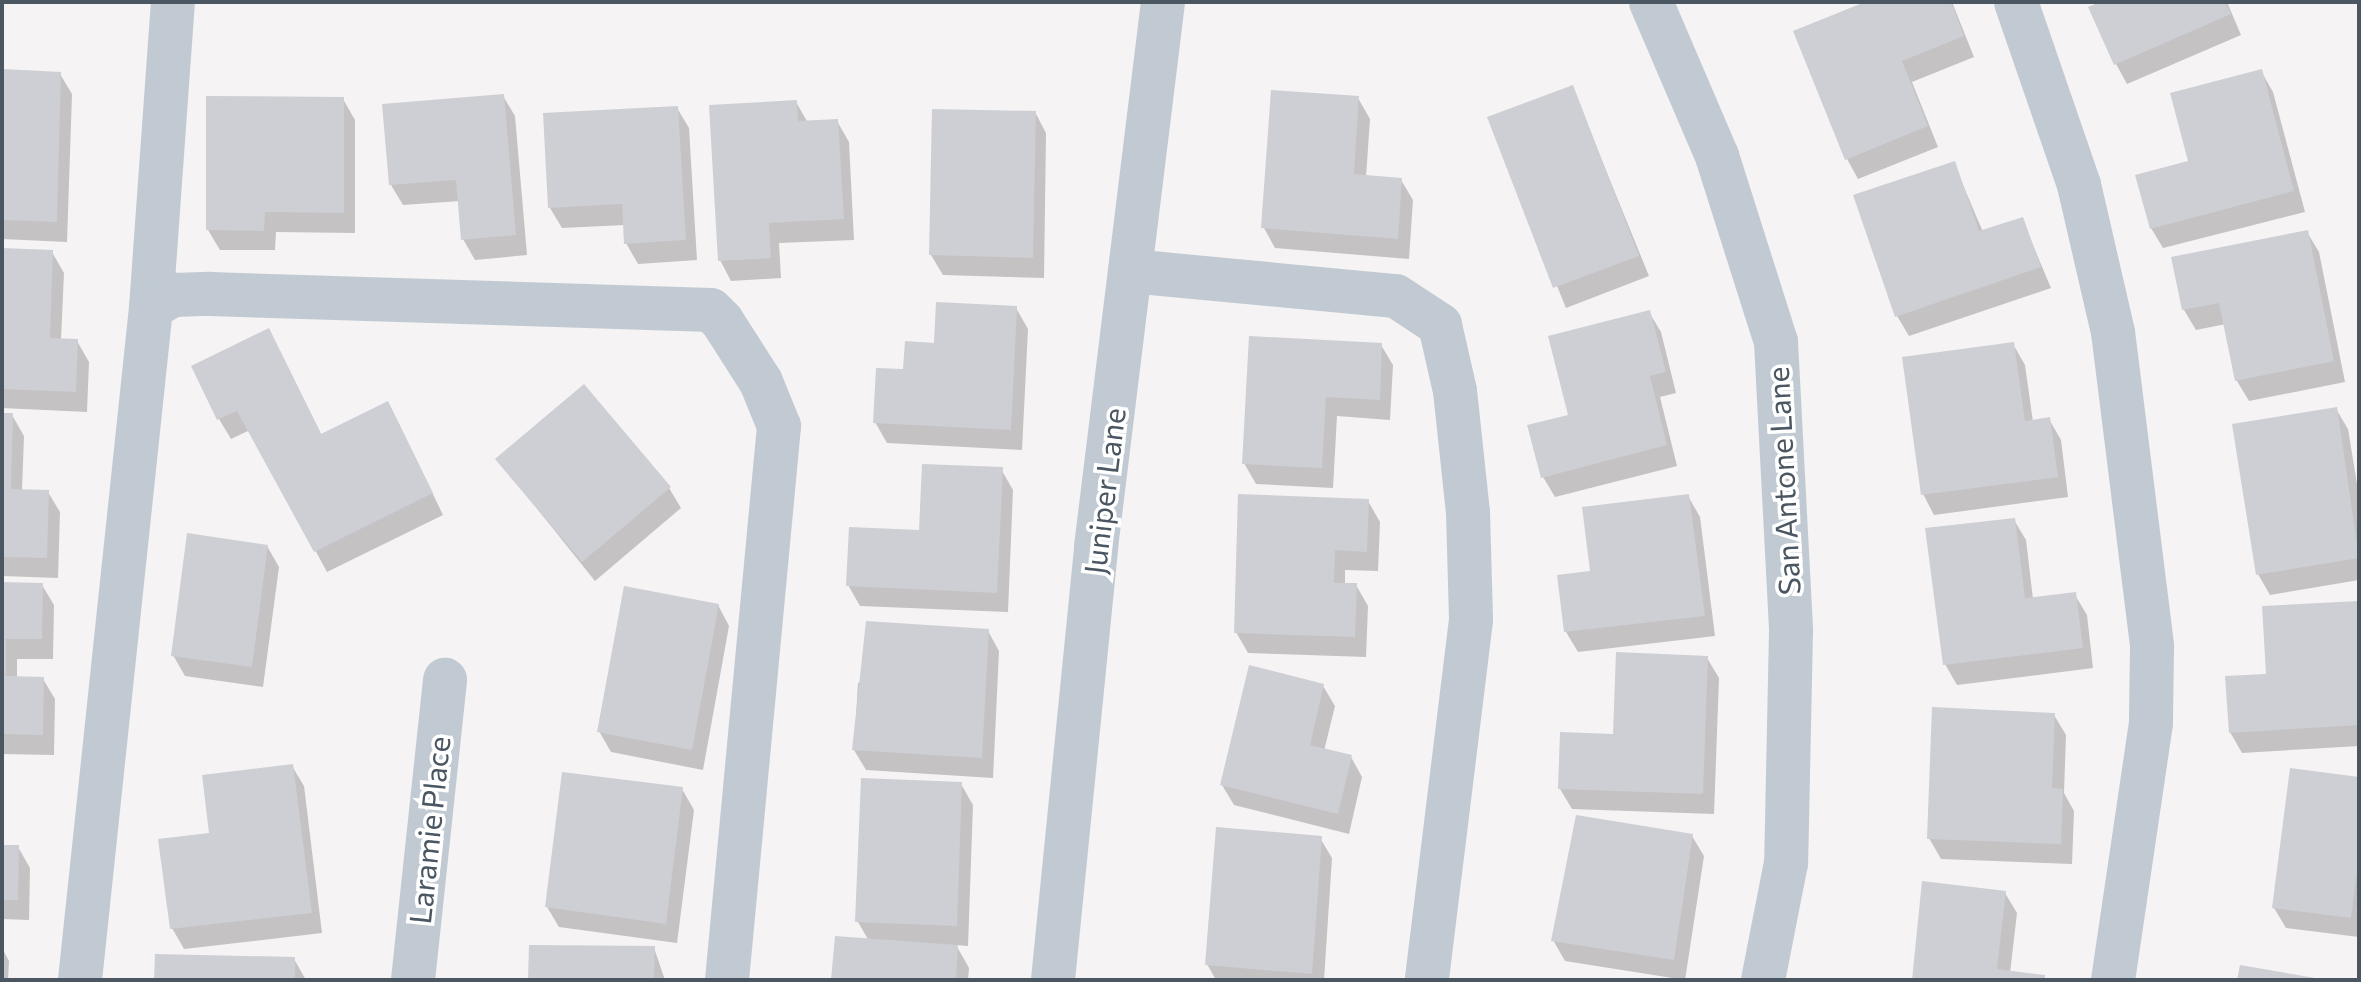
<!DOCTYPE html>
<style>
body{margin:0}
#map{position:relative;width:2361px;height:982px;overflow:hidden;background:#f5f3f3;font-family:Commissioner,sans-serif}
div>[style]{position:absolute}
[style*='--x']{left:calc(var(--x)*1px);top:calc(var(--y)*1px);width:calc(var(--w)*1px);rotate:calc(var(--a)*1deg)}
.shadow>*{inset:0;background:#0003}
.building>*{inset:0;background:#cdcfd5}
.minor>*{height:44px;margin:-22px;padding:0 22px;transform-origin:22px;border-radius:22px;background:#c1cad2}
span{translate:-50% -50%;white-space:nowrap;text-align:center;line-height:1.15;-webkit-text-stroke:7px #fff;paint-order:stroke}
.street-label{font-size:30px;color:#4a5661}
.frame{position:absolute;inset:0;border:4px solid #4a5661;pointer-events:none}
</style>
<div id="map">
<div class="shadow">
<i style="clip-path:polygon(1871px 2px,1952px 2px,1974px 57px,1912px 82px,1938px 147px,1858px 179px,1847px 159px)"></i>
<i style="clip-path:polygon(2105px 2px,2227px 2px,2241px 35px,2127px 84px,2116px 64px)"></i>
<i style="clip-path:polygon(2px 71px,60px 74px,72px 94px,67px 242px,2px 239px)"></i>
<i style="clip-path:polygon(2261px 71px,2273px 92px,2305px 212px,2163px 248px,2151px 228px,2191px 162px)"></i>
<i style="clip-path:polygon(1572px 87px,1649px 276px,1566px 308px,1489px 119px)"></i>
<i style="clip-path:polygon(503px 96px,515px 116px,527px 255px,475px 260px,463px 239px,460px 201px,403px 205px,391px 185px)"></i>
<i style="clip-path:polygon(1358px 98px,1370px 119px,1366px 177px,1401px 180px,1413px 200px,1409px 259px,1275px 248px,1264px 228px)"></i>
<i style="clip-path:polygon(343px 99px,355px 120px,355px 233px,276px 232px,275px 250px,220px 250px,208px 230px)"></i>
<i style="clip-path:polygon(796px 102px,808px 123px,837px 121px,849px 142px,854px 240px,779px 243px,781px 278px,731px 281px,720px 260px)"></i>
<i style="clip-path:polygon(677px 108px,689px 128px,697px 260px,638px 264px,626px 243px,625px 225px,562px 228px,550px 208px)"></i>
<i style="clip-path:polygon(1035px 112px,1046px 133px,1044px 278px,943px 275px,931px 255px)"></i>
<i style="clip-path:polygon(1954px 164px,1983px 232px,2022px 219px,2051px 288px,1909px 336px,1897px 316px)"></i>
<i style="clip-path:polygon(2307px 232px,2319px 252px,2345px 382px,2249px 401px,2237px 381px,2226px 324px,2196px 330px,2184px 310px,2173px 258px)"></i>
<i style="clip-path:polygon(2px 250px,52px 252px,64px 273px,61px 340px,77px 341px,89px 362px,87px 412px,2px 408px)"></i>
<i style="clip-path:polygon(1016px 308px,1028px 329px,1022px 450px,887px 443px,875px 422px,905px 372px,936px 345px)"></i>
<i style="clip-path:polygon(1649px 312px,1661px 332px,1676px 393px,1660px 397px,1677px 466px,1555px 497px,1543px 477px,1570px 416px)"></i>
<i style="clip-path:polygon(2013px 344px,2025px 365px,2033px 422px,2049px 419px,2061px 440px,2068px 497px,1934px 515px,1923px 494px)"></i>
<i style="clip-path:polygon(1381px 345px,1393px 365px,1390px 420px,1337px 416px,1333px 488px,1256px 484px,1244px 463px)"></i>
<i style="clip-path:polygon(280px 351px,322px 436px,399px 424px,443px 515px,327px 572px,250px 430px,231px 439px,219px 419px)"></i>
<i style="clip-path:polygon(2336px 409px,2348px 429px,2359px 496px,2359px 580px,2270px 595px,2258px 574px)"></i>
<i style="clip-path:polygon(2px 415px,12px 415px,24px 436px,22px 491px,48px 492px,60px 512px,58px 578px,2px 576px)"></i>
<i style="clip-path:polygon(498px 460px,669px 488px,681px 508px,595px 581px)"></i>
<i style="clip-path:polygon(1001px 469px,1013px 490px,1008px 612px,860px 606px,848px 585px)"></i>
<i style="clip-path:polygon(1688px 496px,1700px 517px,1715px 636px,1578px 652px,1566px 632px,1592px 572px)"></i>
<i style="clip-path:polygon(1368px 501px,1380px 522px,1378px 571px,1345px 570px,1345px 585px,1356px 585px,1368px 606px,1366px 657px,1248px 653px,1236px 632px)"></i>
<i style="clip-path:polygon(2014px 520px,2026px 540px,2033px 599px,2075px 595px,2087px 615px,2093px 668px,1957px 685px,1945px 664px)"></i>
<i style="clip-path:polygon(267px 546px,279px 567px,263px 687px,185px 676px,173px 655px)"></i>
<i style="clip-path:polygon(2px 584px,42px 585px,54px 605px,53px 659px,17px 659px,17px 678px,43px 679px,55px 699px,54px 755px,2px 754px)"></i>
<i style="clip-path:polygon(2359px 603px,2359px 746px,2242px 753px,2230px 732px,2268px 675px)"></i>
<i style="clip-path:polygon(718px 605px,729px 626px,703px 770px,611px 752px,599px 731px)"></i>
<i style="clip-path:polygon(988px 631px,999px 651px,993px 778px,866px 770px,854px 750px,858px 683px)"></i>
<i style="clip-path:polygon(1707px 658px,1719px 678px,1714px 814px,1572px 809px,1560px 789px)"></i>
<i style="clip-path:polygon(1323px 686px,1335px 706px,1324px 751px,1351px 757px,1362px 777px,1349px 834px,1234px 805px,1222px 785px)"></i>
<i style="clip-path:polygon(2054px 715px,2066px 735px,2064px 793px,2074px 811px,2072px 864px,1941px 859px,1929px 838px)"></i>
<i style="clip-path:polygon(292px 766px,304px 786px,322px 933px,184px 949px,172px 928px,212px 835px)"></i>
<i style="clip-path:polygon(2359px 779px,2359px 937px,2286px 928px,2274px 908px)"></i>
<i style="clip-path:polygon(961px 784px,973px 805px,968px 946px,956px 945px,969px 968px,968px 980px,833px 980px,869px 941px,858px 922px)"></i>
<i style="clip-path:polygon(682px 789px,694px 810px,677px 943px,559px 927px,547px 907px)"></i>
<i style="clip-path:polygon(1692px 836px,1704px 856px,1685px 980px,1565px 961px,1553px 940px)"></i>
<i style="clip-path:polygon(1320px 838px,1332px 858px,1324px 980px,1216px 980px,1207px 964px)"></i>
<i style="clip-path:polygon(2px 847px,18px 847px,30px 868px,29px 920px,2px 919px)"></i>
<i style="clip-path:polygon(2005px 893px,2017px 913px,2010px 973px,2046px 980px,1914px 980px)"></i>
<i style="clip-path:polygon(2px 948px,9px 961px,8px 980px,2px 980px)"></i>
<i style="clip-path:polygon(654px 948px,665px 980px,530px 980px)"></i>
<i style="clip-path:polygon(294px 959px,306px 980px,156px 980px)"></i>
</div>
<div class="building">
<i style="clip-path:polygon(1865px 2px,1951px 2px,1964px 36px,1902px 61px,1928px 126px,1845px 160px,1793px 31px)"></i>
<i style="clip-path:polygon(2100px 2px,2225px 2px,2231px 14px,2114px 65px,2088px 7px)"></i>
<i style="clip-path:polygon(2px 69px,61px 72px,57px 222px,2px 220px)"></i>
<i style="clip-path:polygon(2262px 69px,2294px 191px,2150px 229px,2135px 175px,2188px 161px,2170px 93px)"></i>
<i style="clip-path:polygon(1573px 85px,1639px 256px,1553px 288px,1487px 117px)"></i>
<i style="clip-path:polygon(1271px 90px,1359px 96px,1354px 174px,1402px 178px,1398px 239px,1261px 228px)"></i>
<i style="clip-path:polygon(504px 94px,516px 235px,461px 240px,456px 180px,389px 185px,382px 104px)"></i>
<i style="clip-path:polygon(206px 96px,344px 97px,344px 213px,265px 212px,264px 231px,206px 230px)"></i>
<i style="clip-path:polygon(797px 100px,798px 121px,838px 119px,844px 219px,769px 223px,771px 258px,718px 261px,709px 105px)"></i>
<i style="clip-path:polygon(678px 106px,686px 240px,624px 244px,622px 204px,548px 208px,543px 113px)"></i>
<i style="clip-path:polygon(932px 109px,1036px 111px,1033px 258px,929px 255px)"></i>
<i style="clip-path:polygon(1955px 161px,1979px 231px,2023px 217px,2041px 267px,1895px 317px,1853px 195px)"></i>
<i style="clip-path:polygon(2308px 230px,2334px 361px,2235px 381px,2219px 303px,2182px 310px,2171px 257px)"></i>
<i style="clip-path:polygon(2px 248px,53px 250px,50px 338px,78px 339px,76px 392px,2px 389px)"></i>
<i style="clip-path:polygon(936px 302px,1017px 306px,1011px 430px,873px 423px,876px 368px,903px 369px,905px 341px,934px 343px)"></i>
<i style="clip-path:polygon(1650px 310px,1666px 372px,1650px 376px,1667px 445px,1541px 478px,1527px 425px,1568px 415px,1548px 336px)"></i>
<i style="clip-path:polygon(269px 328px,321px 434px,388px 401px,433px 493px,314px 552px,237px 411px,217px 420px,191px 366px)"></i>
<i style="clip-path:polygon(1249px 336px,1382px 343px,1380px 400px,1326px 397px,1322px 468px,1242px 464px)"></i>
<i style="clip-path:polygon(2014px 342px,2025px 421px,2050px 417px,2058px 477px,1921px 495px,1902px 357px)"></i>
<i style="clip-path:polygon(584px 384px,671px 487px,582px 562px,495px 459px)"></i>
<i style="clip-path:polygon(2337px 407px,2359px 558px,2256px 575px,2232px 424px)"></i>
<i style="clip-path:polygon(2px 413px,13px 413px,11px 489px,49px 490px,47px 558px,2px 557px)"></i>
<i style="clip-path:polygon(922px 464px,1003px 467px,997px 593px,846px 586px,849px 527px,919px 530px)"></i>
<i style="clip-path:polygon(1238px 494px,1369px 499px,1367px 552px,1335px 550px,1334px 583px,1357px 583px,1355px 637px,1234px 633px)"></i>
<i style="clip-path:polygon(1689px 494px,1705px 616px,1564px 632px,1557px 575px,1590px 571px,1582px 507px)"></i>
<i style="clip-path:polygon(2015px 518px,2025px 598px,2076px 592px,2083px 648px,1943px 665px,1925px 528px)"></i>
<i style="clip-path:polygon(187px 533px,268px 545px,252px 667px,171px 656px)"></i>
<i style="clip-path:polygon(2px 582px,43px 583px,42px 639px,6px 639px,6px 676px,44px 677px,43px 735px,2px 734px)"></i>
<i style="clip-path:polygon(624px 586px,719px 604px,692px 750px,597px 732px)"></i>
<i style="clip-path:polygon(2359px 601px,2359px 725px,2229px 733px,2225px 676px,2266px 674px,2262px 606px)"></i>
<i style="clip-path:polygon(866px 621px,989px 629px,982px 758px,852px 750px)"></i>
<i style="clip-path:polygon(1616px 652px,1708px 656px,1703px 794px,1558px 789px,1560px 732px,1613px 734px)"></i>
<i style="clip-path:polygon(1249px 665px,1324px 684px,1310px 745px,1352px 755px,1338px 814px,1220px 785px)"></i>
<i style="clip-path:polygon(1932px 707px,2055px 713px,2052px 788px,2063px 789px,2061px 844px,1927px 839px)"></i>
<i style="clip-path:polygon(293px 764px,312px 913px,170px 929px,158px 839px,209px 833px,202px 775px)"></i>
<i style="clip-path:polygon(2290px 768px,2359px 777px,2359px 855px,2351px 918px,2272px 908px)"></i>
<i style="clip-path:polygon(562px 772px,683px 787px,666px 924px,545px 907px)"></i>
<i style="clip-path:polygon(861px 778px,962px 782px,957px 926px,855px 922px)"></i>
<i style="clip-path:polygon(1576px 815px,1693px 834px,1674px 960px,1551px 941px)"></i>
<i style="clip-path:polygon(1216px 827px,1322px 836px,1312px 974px,1205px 965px)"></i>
<i style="clip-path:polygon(2px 845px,19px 845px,18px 900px,2px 900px)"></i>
<i style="clip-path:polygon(1922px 881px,2006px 891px,1997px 969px,2045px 975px,2045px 980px,1912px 980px)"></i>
<i style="clip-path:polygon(835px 936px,958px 945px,956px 980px,831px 980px)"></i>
<i style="clip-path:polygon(529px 945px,655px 946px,654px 980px,528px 980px)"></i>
<i style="clip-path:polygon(155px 954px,295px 957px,295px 980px,154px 980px)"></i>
<i style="clip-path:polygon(2240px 965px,2315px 978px,2315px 980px,2237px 980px)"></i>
</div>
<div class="minor">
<i style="--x:1651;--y:2;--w:168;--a:66.8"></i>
<i style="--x:1717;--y:156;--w:195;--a:72.4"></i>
<i style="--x:1776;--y:342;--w:289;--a:87"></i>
<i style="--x:1791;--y:631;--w:232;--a:91.2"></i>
<i style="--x:1786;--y:863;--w:119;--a:101.1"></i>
<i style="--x:2016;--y:2;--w:194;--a:71"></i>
<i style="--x:2079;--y:185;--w:151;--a:77"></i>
<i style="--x:2113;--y:332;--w:317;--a:82.9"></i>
<i style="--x:2152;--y:647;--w:76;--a:90.8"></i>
<i style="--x:2151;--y:723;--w:260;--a:98.4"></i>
<i style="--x:1130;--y:271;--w:267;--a:5.4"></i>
<i style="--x:1396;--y:296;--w:53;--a:33.4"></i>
<i style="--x:1440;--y:325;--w:68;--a:77.2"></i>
<i style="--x:1455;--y:391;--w:122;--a:83.9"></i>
<i style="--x:1468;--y:512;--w:108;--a:88.4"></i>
<i style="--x:1471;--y:620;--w:363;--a:97"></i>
<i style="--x:151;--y:308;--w:307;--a:-85.9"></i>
<i style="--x:80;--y:980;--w:676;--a:-83.97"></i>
<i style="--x:151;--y:308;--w:26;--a:-31"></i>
<i style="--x:173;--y:295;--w:37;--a:-2"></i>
<i style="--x:210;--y:294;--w:501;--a:1.83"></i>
<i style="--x:711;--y:310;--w:16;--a:45"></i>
<i style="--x:722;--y:321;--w:72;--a:57.4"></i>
<i style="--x:761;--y:382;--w:48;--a:67.8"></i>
<i style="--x:779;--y:426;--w:556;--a:95.36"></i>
<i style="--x:413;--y:980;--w:302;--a:-83.9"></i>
<i style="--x:1053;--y:980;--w:435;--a:-84.3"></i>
<i style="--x:1096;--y:547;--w:549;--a:-82.99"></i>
</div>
<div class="street-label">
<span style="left:1783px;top:481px;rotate:-93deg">San Antone Lane</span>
<span style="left:1104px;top:491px;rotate:-83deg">Juniper Lane</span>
<span style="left:429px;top:830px;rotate:-84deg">Laramie Place</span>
</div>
<div class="frame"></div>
</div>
